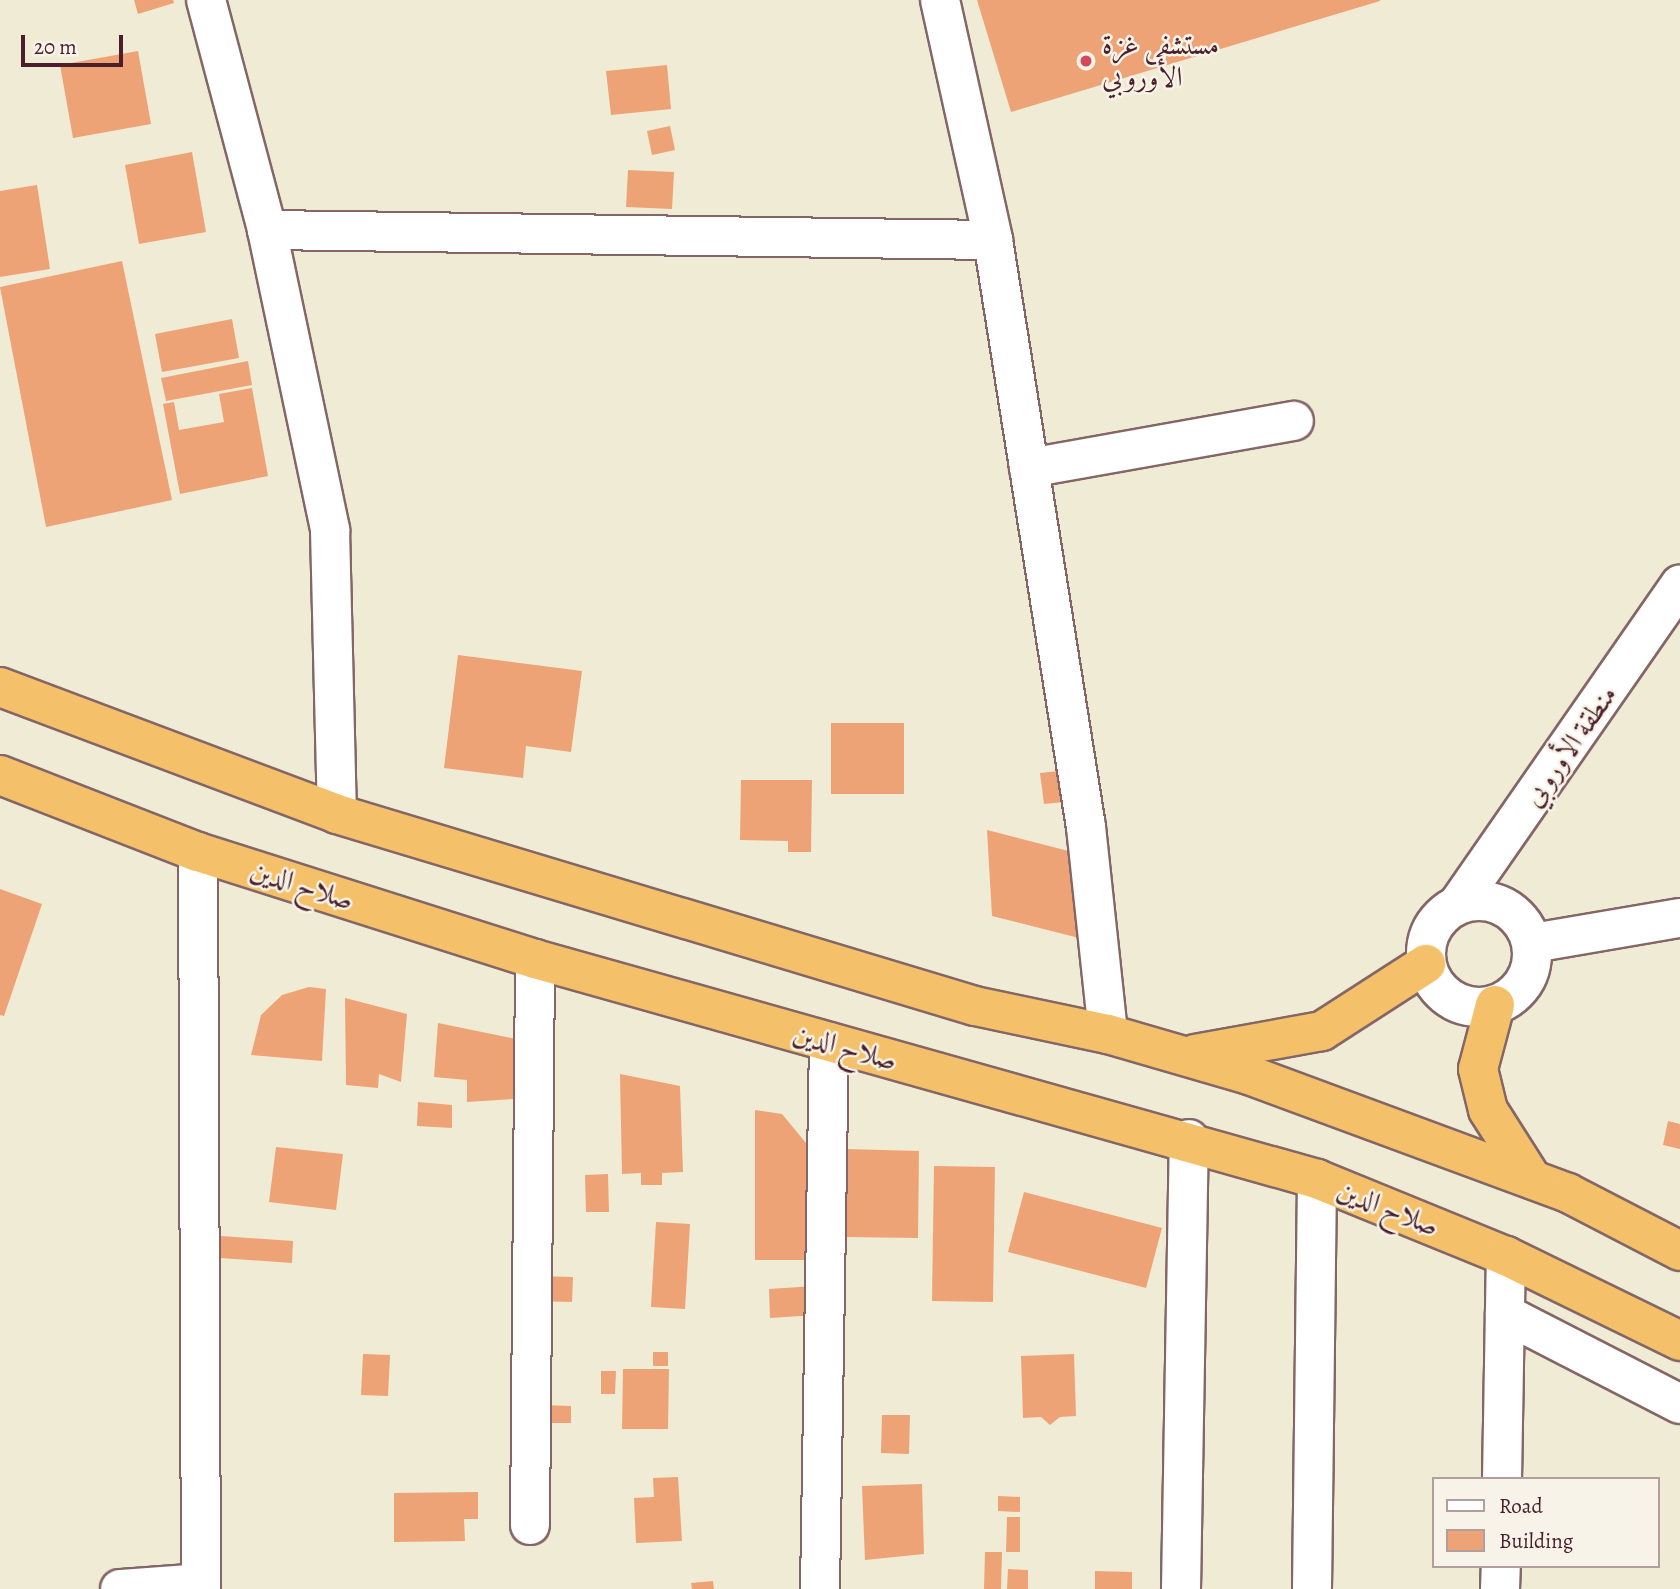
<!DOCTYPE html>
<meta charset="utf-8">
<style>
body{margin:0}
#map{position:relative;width:1680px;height:1589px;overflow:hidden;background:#f0ebd5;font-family:Alegreya,Amiri,serif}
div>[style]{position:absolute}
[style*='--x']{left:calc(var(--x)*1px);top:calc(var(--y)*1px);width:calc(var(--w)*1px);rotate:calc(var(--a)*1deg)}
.building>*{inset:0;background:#eea377}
.roads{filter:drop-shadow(2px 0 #846666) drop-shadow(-2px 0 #846666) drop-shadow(0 2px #846666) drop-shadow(0 -2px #846666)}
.minor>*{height:38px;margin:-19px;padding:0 19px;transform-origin:19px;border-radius:19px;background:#fff}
.minor>.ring{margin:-19px;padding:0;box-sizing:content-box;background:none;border:38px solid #fff;border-radius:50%}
.highway>*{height:38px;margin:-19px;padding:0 19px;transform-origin:19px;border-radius:19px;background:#f4c16a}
.dots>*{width:19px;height:19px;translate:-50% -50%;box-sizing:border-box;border:4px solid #f7f3e8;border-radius:50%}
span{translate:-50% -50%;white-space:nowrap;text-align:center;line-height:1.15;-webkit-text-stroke:5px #f7f3e8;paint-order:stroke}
.poi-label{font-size:28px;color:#4a1f2b}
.left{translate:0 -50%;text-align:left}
.street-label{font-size:28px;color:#4a1f2b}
.legend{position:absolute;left:1432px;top:1477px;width:228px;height:91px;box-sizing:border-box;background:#f7f3e8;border:2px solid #b29e9c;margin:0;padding:9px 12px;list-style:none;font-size:21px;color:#4a1f2b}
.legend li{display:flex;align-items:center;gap:14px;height:35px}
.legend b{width:35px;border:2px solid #b29e9c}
.scale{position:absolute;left:21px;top:35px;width:102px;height:32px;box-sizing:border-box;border:4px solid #4a1f2b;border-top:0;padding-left:9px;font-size:21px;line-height:24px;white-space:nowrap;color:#4a1f2b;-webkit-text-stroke:5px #f7f3e8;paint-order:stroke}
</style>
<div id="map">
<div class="building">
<i style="clip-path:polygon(134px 0,173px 0,174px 3px,138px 14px)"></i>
<i style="clip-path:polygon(977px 0,1380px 0,1380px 1px,1011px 112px)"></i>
<i style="clip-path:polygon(138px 51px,151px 124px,73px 138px,60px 65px)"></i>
<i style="clip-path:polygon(667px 65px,671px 109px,611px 115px,606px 71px)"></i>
<i style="clip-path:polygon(670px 126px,675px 150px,652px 155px,647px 131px)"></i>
<i style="clip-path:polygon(192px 152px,206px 232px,139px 244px,125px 165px)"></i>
<i style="clip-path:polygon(628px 170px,674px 172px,672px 209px,626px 207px)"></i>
<i style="clip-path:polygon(37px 185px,50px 269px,0 277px,0 191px)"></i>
<i style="clip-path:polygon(122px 261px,172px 500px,46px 527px,0 287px)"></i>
<i style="clip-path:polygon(232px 319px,239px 358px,162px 372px,155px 334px)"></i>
<i style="clip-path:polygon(248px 361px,252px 385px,166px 401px,161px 378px)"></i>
<i style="clip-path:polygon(252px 388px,268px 476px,180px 494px,163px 404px,174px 402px,179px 430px,224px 422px,219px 394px)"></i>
<i style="clip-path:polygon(458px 655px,582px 671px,571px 752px,526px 746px,523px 778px,444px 768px)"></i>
<i style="clip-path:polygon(831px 723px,904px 723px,904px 794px,831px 794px)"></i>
<i style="clip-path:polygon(1059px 771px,1064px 802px,1044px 804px,1040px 773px)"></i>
<i style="clip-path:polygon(741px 780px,812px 780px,811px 852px,788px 852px,788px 841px,740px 840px)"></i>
<i style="clip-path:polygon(987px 830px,1084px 855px,1079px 938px,992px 916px)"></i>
<i style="clip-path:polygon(0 889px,42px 904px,4px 1016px,0 1015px)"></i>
<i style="clip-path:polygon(309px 987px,326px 989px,322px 1061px,251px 1055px,261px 1015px,282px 995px)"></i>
<i style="clip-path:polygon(345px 998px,407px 1014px,401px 1082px,379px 1074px,378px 1088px,346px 1085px)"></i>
<i style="clip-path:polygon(438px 1023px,526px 1041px,528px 1098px,467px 1102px,467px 1080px,434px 1077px)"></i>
<i style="clip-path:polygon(620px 1074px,680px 1086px,683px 1172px,662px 1173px,662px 1185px,641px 1185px,641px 1173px,622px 1174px)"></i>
<i style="clip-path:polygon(418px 1102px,452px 1105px,452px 1128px,417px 1126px)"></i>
<i style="clip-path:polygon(755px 1110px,782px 1114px,806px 1143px,806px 1260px,755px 1260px)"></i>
<i style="clip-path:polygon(1668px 1121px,1680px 1124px,1680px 1149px,1663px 1145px)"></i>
<i style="clip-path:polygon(276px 1147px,343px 1154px,336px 1210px,269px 1202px)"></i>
<i style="clip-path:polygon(846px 1149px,919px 1151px,918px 1238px,844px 1237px)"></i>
<i style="clip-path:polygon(934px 1166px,995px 1167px,993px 1302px,932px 1301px)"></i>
<i style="clip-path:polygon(608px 1174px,609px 1212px,586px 1212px,585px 1175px)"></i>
<i style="clip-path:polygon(1024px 1192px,1162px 1228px,1146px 1288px,1008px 1252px)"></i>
<i style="clip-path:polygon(656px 1222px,690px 1224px,685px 1309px,651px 1307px)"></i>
<i style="clip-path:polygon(221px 1236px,293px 1241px,292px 1263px,220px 1258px)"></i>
<i style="clip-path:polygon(536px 1276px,573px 1277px,572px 1302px,536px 1301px)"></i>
<i style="clip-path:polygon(815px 1286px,816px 1315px,770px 1318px,769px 1289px)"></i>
<i style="clip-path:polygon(653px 1352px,668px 1352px,668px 1366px,653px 1366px)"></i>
<i style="clip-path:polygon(363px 1354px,390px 1355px,388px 1396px,361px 1395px)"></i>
<i style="clip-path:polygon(1074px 1354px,1076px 1416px,1060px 1417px,1050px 1425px,1041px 1417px,1023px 1418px,1021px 1356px)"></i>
<i style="clip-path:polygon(623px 1369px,669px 1369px,668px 1429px,622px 1429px)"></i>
<i style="clip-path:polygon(601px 1371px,616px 1371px,615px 1394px,601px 1394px)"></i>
<i style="clip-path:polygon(541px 1405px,571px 1406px,571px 1423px,541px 1423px)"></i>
<i style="clip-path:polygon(882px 1415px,910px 1415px,909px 1454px,881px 1453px)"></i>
<i style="clip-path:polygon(678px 1477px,682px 1541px,636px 1543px,634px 1498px,654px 1497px,653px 1478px)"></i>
<i style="clip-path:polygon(922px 1484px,924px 1554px,865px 1560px,862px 1486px)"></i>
<i style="clip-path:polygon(478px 1492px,478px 1519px,464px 1519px,465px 1541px,394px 1542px,394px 1493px)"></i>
<i style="clip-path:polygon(998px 1496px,1020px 1497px,1020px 1512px,998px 1511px)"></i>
<i style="clip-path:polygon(1007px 1517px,1020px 1517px,1020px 1552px,1006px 1552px)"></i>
<i style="clip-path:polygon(985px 1552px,1002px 1552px,1001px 1589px,984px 1589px)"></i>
<i style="clip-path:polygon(1008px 1569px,1028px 1570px,1028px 1589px,1007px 1589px)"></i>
<i style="clip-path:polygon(1095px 1571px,1132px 1572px,1132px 1589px,1095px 1589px)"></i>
<i style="clip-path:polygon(713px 1581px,714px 1589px,692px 1589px,691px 1583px)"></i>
</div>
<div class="roads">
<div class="minor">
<i style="--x:206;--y:0;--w:238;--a:75.1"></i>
<i style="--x:267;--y:230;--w:307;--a:78.1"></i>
<i style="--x:330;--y:530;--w:284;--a:88.6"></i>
<i style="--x:940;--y:0;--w:246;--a:77.5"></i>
<i style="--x:993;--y:240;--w:594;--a:81"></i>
<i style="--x:1086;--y:827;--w:208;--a:83.9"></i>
<i style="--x:267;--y:230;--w:726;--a:0.79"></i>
<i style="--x:1029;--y:468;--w:269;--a:-10.1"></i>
<i style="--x:198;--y:852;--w:737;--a:89.77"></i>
<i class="ring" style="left:1426px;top:901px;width:68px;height:68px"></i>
<i style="--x:1458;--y:904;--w:389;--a:-55.2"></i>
<i style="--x:1533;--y:943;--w:149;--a:-9.7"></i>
<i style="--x:1505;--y:1314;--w:197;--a:27.2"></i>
<i style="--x:1502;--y:1479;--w:223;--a:-89"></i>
<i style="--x:530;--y:1525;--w:566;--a:-89.49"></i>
<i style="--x:120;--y:1589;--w:81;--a:-4.2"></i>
<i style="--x:820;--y:1589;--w:547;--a:-89.06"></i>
<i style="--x:1181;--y:1589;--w:450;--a:-89"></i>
<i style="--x:1312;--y:1589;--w:410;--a:-89.3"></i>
<i style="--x:1500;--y:1589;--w:23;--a:-88"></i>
</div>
<div class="highway">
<i style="--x:0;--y:687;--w:360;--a:20.6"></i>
<i style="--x:337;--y:814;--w:666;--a:16.75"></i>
<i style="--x:975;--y:1006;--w:136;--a:11.9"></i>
<i style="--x:1108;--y:1034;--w:147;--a:16.2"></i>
<i style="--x:1249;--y:1075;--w:340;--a:20.3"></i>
<i style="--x:1568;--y:1193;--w:126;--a:27.4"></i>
<i style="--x:0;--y:775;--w:212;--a:21.3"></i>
<i style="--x:198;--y:852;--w:354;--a:17.6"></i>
<i style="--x:535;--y:959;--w:812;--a:15.71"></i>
<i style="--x:1317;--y:1179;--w:204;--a:22.2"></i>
<i style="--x:1506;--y:1256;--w:194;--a:26"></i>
<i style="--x:1495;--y:1005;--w:66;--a:104.9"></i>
<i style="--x:1478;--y:1069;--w:42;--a:76.3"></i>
<i style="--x:1488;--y:1110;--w:82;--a:57.5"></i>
<i style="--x:1195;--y:1054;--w:129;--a:-10.3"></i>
<i style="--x:1322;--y:1031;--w:124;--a:-32.8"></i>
</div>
</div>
<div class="dots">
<i style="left:1086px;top:61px;background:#d1495b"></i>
</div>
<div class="poi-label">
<span class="left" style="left:1102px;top:61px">مستشفى غزة<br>الأوروبي</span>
</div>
<div class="street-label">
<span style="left:1570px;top:746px;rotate:-55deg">منطقة الأوروبي</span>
<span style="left:302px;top:885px;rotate:18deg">صلاح الدين</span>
<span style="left:845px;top:1047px;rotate:16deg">صلاح الدين</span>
<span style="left:1388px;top:1208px;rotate:22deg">صلاح الدين</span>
</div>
<ul class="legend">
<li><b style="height:9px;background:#fff"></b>Road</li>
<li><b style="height:19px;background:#eea377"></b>Building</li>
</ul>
<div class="scale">20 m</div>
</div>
